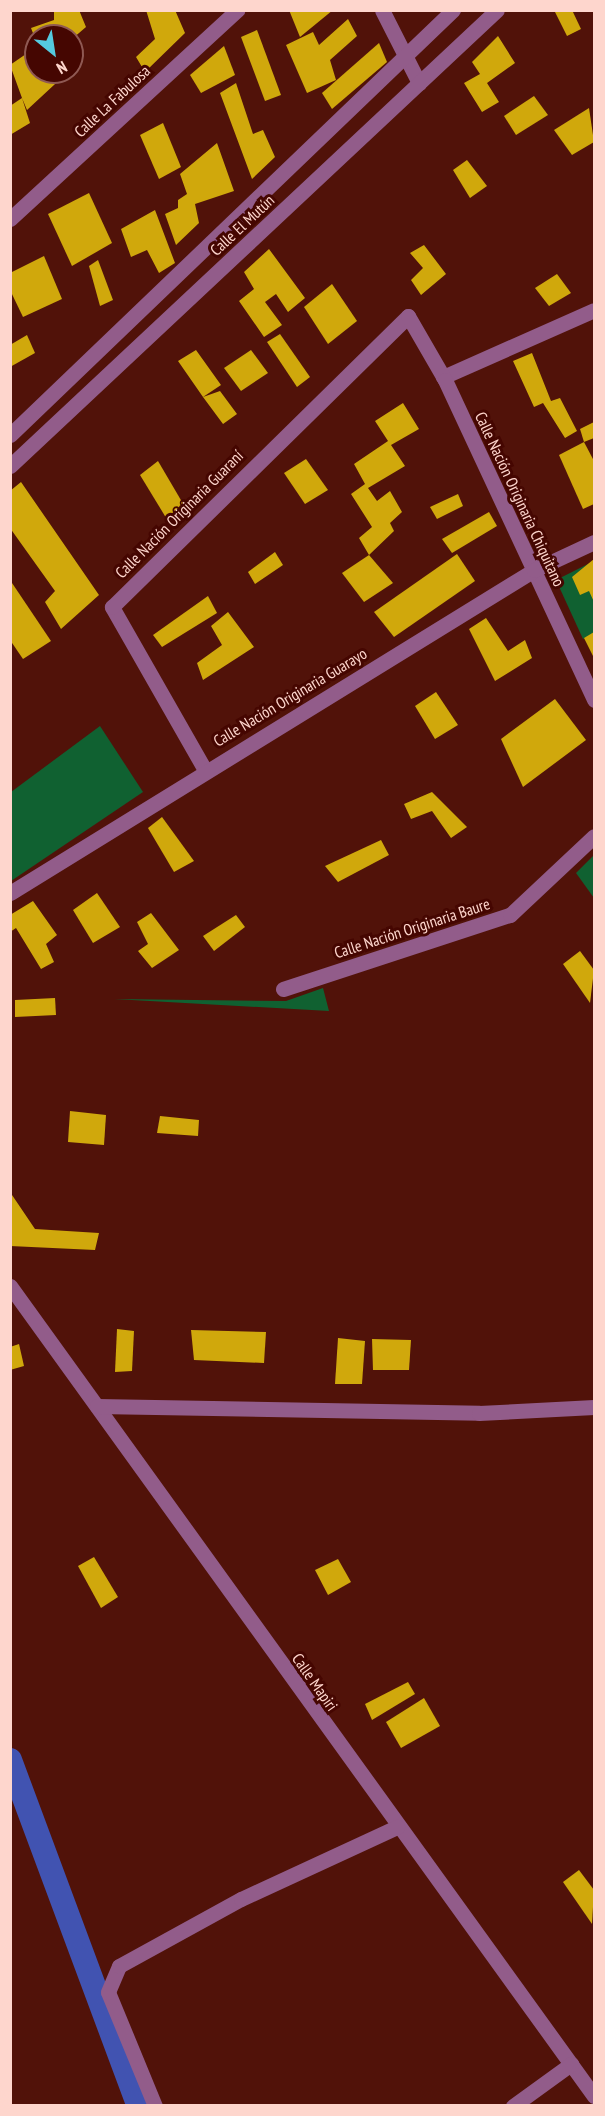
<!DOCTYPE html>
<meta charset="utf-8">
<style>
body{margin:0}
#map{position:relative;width:605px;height:2116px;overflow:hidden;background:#511209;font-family:"PT Sans Narrow",sans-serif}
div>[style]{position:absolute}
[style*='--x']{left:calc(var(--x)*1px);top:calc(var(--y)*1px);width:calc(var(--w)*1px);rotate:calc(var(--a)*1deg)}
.green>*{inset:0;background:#106131}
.canal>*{height:24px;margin:-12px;padding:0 12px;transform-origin:12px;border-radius:12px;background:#4153b1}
.building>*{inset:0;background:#d0a80c}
.minor>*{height:15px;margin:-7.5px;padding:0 7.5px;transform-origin:7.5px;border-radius:7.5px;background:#925c8a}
span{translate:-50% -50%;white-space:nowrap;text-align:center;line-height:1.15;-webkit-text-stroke:6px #450601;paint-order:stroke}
.street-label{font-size:16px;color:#fed6cd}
.frame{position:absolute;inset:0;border:12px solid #fed6cd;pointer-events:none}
.north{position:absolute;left:24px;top:24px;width:60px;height:60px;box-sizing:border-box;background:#450601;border:2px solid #8f5953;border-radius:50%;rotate:150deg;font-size:16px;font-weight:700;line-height:24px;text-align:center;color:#fed6cd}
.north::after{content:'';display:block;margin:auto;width:21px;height:27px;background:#55cadf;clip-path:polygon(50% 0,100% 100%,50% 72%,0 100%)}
</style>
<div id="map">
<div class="green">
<i style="clip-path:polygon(594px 561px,594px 633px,583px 639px,556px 580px)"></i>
<i style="clip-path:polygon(100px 726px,143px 792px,11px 881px,11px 792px)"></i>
<i style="clip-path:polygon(594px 855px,594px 898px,576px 873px)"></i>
<i style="clip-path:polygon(323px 988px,329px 1011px,114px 999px,286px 1001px)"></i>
</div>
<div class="canal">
<i style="--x:10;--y:1760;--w:369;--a:69.6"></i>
</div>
<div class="building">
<i style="clip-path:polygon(54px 10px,79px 10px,86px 27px,72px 39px,36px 36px,36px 41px,31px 28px,54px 20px)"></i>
<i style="clip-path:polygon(146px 10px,175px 10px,185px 33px,145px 72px,136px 57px,155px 39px)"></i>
<i style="clip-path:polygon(289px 10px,333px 10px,300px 37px)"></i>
<i style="clip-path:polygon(559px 10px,572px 10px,581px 29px,567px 36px,555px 12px)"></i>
<i style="clip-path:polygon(348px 19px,357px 36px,330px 60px,336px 80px,307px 93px,286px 45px,313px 32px,319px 45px)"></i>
<i style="clip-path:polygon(257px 30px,281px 95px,265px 101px,241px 37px)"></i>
<i style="clip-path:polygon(498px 36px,515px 63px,487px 83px,499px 102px,482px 112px,464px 83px,480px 74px,472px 62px)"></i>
<i style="clip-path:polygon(379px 43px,387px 62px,332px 109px,322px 93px)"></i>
<i style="clip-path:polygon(224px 46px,235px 75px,201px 93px,190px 75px)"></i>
<i style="clip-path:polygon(26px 54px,39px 73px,68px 72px,27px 110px,22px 98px,30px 123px,10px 135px,10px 106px,22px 98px,10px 65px)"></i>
<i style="clip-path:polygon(236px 83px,253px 134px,263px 130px,275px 157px,252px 179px,220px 93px)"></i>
<i style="clip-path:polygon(534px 96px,548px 115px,516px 135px,504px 116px)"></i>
<i style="clip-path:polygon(589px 108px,594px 142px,572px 155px,554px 130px)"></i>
<i style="clip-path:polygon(163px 123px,181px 167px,159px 179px,140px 135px)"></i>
<i style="clip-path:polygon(217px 143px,234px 191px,195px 204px,199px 223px,176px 245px,165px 214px,178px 208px,178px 200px,187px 194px,180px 174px)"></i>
<i style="clip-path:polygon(467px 160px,487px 186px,470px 198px,453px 170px)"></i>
<i style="clip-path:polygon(89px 193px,112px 243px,72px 266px,48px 214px)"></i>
<i style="clip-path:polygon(155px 210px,175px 263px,159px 273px,147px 250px,131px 257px,121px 229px)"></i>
<i style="clip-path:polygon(424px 245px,446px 274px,421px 295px,411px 280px,423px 268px,410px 253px)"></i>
<i style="clip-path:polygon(269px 249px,305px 298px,288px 312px,276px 294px,265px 302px,282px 325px,264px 337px,239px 301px,254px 289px,244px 272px)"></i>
<i style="clip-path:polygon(44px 256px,62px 299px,23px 317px,10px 290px,10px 273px)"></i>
<i style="clip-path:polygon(98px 260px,113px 300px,100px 306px,89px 266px)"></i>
<i style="clip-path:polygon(557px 274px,571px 293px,549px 306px,535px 288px)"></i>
<i style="clip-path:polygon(332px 284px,357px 321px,328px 344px,304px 307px)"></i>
<i style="clip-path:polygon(280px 334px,310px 377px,297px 387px,267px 342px)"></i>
<i style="clip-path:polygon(27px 335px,35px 353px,10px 367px,10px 345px)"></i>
<i style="clip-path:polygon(196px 350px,221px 385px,203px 397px,220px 391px,237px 414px,223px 424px,203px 397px,178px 361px)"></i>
<i style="clip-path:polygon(251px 350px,268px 373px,241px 391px,224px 368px)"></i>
<i style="clip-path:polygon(532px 353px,551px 401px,560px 398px,577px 431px,565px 438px,543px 403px,534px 407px,513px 361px)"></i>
<i style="clip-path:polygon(403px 403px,419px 429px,391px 445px,405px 466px,368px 488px,377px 501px,390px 491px,402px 512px,390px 523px,394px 531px,369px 555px,359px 538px,372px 527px,351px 494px,365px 484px,354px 464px,388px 441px,375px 421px)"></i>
<i style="clip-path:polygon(594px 422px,594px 438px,584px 442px,580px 429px)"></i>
<i style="clip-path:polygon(584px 442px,594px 461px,594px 504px,583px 509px,559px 455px)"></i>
<i style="clip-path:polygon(306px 459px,328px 490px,305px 504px,284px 473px)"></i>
<i style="clip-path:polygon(158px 461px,185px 507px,168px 521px,140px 475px)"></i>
<i style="clip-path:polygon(21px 482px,99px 595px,61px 629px,45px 602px,55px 591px,10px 528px,10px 491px)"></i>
<i style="clip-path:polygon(458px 494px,463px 506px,437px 519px,430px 507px)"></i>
<i style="clip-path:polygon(489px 512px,497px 526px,452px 553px,442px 539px)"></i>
<i style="clip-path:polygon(275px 552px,283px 565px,255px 584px,248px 572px)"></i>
<i style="clip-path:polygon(457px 554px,475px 581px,394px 637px,374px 612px)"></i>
<i style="clip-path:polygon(369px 555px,393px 583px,364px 602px,342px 573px)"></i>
<i style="clip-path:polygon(594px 559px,594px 602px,589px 591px,580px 595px,572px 577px)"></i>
<i style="clip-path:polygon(10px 580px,51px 641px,23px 659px,10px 640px)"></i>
<i style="clip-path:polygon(208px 596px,217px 613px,162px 647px,153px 635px)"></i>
<i style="clip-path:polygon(228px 612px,254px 647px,203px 680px,197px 663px,222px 645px,211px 626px)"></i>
<i style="clip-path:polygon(486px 618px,508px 651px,525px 640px,532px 658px,495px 681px,469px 629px)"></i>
<i style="clip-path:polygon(594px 632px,594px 658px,584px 638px)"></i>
<i style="clip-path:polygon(436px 692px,458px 725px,435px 739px,415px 706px)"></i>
<i style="clip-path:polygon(555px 699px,586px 740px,523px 787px,501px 739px)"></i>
<i style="clip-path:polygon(432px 792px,467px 827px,451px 838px,432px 811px,411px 819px,404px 804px)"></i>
<i style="clip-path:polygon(162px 817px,194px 861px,174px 872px,148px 828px)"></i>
<i style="clip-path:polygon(381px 840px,389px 855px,338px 882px,325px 866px)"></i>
<i style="clip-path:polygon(97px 893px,120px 927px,93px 943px,73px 910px)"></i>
<i style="clip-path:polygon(33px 901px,57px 935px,46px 944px,54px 962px,41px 969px,16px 928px,10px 932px,10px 915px)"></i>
<i style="clip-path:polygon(151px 913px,179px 950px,152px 968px,138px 951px,148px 944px,137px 922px)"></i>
<i style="clip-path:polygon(236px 915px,245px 927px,214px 951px,203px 936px)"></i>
<i style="clip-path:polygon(580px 951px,594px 970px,590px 1003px,563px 964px)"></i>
<i style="clip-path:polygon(55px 998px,56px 1015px,15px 1017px,15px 1000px)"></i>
<i style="clip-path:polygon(70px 1111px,106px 1115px,104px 1145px,68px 1142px)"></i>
<i style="clip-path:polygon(160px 1116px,199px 1120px,198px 1136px,157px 1133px)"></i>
<i style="clip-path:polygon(10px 1192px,35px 1229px,99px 1233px,95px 1250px,10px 1246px)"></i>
<i style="clip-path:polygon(117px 1329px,134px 1331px,132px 1371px,115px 1372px)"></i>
<i style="clip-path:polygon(191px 1330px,266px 1332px,264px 1363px,194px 1360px)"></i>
<i style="clip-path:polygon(338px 1338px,365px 1341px,362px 1384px,335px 1384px)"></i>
<i style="clip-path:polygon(372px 1339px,411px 1340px,409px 1370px,373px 1370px)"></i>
<i style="clip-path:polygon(19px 1344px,24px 1366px,10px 1370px,10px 1347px)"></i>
<i style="clip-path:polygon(94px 1557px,118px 1597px,101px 1608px,78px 1566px)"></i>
<i style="clip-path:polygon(338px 1559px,351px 1582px,328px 1595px,315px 1570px)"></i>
<i style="clip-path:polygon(408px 1682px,415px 1694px,372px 1720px,365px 1704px)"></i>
<i style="clip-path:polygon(424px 1698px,440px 1726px,401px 1748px,386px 1722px)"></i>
<i style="clip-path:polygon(579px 1870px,594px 1890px,592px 1924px,563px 1882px)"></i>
</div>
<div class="minor">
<i style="--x:382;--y:10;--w:82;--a:63.1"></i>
<i style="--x:10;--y:219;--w:309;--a:-42.6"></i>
<i style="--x:443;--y:377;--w:165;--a:-23.9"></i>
<i style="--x:10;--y:435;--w:614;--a:-43.81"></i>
<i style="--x:10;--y:466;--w:667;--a:-43.12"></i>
<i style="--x:205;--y:770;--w:188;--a:-119.7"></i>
<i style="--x:112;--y:607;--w:415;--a:-44.5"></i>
<i style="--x:408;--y:316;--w:74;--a:60"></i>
<i style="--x:445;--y:380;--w:353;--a:65"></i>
<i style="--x:10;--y:893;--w:616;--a:-31.65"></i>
<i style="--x:534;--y:570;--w:66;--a:-25"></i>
<i style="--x:283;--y:989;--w:239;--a:-18.1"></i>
<i style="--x:510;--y:915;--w:115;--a:-43.2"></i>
<i style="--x:10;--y:1286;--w:999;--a:54.21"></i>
<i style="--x:97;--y:1406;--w:382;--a:1"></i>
<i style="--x:479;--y:1413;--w:115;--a:-3"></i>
<i style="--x:155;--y:2106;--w:123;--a:-112.4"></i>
<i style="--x:108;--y:1992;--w:28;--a:-67"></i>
<i style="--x:119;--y:1966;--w:139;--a:-28.8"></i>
<i style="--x:241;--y:1899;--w:172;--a:-24.8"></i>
<i style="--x:513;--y:2106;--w:72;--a:-35.9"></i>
</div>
<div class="street-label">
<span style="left:112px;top:101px;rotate:-43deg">Calle La Fabulosa</span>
<span style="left:242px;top:225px;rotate:-43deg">Calle El Mutún</span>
<span style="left:520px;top:499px;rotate:65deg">Calle Nación Originaria Chiquitano</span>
<span style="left:179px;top:514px;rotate:-45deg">Calle Nación Originaria Guaraní</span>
<span style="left:290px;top:697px;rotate:-31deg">Calle Nación Originaria Guarayo</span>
<span style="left:412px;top:928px;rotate:-18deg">Calle Nación Originaria Baure</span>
<span style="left:315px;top:1682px;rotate:55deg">Calle Mapiri</span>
</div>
<div class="frame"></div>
<div class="north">N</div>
</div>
